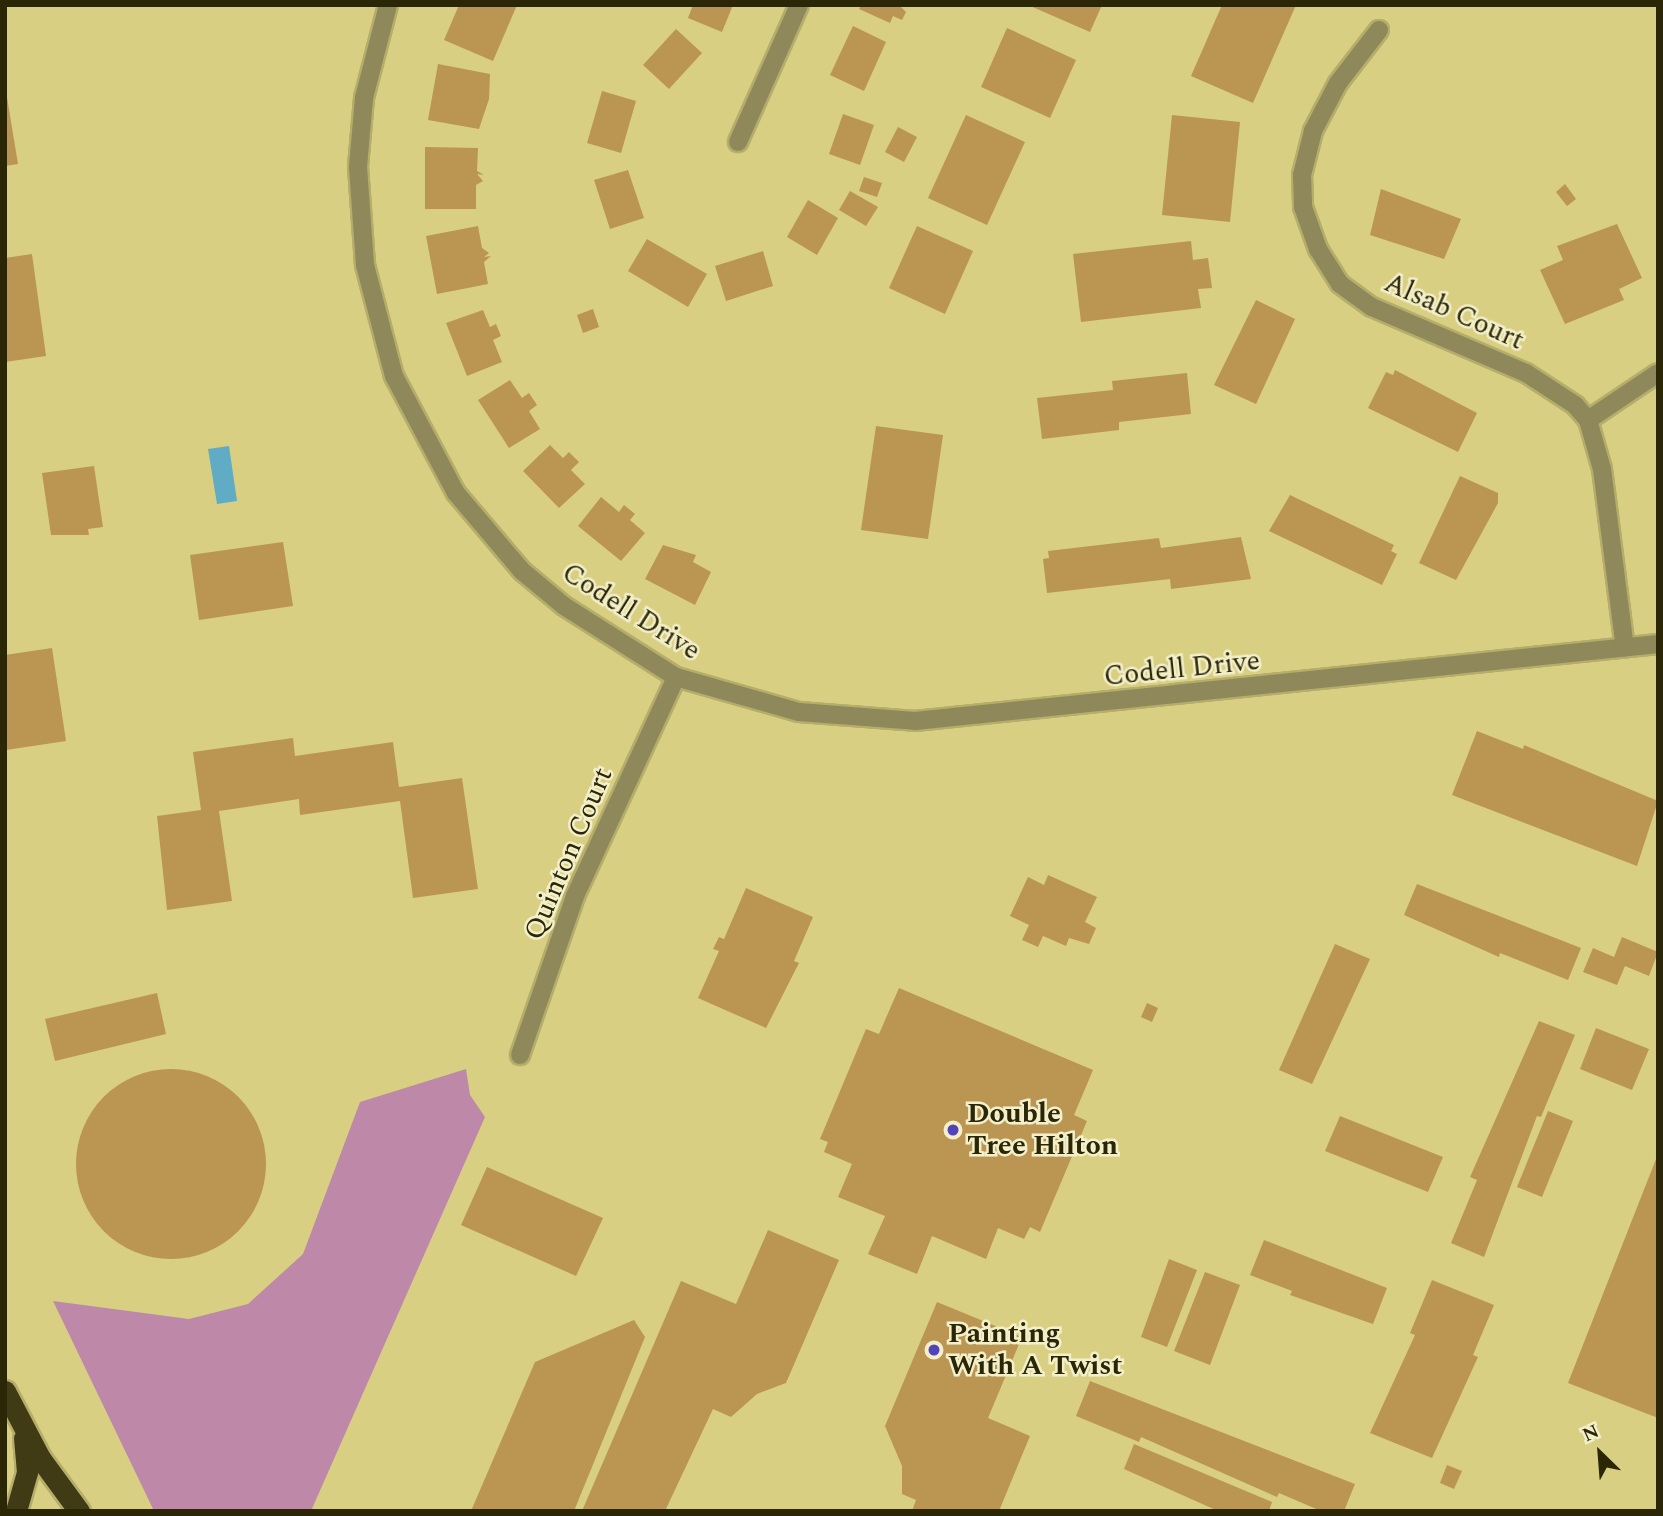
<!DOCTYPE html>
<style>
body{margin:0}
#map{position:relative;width:1663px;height:1516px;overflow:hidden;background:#d8cf83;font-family:Spectral,serif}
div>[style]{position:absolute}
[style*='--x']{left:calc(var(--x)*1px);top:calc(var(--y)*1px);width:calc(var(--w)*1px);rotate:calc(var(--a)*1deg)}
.green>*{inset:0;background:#be89a9}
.water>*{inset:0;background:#61acc5}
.building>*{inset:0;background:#ba9652}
.round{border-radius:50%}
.roads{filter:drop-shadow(2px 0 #b5ad6a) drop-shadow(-2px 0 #b5ad6a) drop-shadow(0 2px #b5ad6a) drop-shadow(0 -2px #b5ad6a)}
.minor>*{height:18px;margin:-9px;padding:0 9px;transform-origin:9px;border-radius:9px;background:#8e885a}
.highway>*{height:21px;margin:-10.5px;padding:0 10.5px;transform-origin:10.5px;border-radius:10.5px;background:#403b14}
.dots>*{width:19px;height:19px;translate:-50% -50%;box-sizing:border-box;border:4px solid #f3efca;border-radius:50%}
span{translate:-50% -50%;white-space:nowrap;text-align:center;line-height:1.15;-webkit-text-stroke:5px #f3efca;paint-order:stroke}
.street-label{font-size:28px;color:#2a2606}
.poi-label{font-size:28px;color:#2a2606;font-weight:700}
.left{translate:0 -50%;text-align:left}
.frame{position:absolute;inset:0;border:7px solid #2a2606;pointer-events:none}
.north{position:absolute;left:1565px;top:1418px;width:70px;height:70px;-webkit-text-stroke:5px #f3efca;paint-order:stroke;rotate:335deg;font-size:19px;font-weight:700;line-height:28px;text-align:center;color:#2a2606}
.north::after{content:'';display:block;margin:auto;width:24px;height:32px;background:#2a2606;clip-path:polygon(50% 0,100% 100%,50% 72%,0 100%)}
</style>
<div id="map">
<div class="green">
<i style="clip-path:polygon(466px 1069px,470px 1095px,485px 1117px,311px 1511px,154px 1511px,53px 1301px,189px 1319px,248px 1304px,303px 1254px,360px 1102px)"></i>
</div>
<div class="water">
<i style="clip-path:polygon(229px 446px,237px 501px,217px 504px,208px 449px)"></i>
</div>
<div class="building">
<i style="clip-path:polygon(459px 5px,517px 5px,493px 61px,444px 40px)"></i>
<i style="clip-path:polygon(693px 5px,733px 5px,722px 32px,688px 18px)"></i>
<i style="clip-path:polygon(861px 5px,899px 5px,906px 12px,902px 20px,893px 16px,890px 23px,859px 9px)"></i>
<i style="clip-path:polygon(1028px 5px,1102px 5px,1090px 32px)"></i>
<i style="clip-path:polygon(1222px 5px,1296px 5px,1253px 103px,1191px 76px)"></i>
<i style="clip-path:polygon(853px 26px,886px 42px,864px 91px,830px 75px)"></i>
<i style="clip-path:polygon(1007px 28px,1076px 60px,1050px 118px,981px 87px)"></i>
<i style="clip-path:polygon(676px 29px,702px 53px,669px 89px,643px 65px)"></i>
<i style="clip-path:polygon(438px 64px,490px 74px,489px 99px,479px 129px,428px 120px)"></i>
<i style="clip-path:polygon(5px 85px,18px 164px,5px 166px)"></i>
<i style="clip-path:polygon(602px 91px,636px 101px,621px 153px,587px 143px)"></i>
<i style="clip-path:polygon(843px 114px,874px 125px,860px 165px,829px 154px)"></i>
<i style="clip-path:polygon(966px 115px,1025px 142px,987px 225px,928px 198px)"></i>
<i style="clip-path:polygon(1172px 115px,1240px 122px,1230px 222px,1162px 215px)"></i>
<i style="clip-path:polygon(898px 127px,917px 137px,904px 162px,885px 152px)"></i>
<i style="clip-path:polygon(425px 147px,478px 148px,477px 171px,484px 175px,477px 174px,483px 181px,476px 185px,476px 209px,425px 209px)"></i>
<i style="clip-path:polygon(628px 170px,644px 218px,610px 229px,594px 180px)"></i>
<i style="clip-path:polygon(864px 177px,882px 183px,877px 197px,859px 191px)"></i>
<i style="clip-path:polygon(1565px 184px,1576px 199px,1567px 206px,1556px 192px)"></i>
<i style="clip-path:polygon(1381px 189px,1461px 219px,1444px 259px,1370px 235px)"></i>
<i style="clip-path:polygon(850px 191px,878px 207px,866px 226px,839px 210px)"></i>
<i style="clip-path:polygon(808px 200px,838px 218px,817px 255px,787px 237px)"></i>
<i style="clip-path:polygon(1617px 224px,1642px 278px,1619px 289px,1624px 300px,1565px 324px,1540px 270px,1563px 260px,1557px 246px)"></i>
<i style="clip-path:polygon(478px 226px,482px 248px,489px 253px,484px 257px,491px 256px,484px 262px,488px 284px,437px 294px,426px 236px)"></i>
<i style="clip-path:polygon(917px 226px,973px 251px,945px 314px,889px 288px)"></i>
<i style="clip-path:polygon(647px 239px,707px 274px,688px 307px,628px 271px)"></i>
<i style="clip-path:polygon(1191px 241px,1193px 260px,1208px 258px,1212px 288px,1198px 289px,1201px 308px,1081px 322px,1073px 254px)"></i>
<i style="clip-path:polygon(763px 251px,773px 286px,726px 301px,715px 266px)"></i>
<i style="clip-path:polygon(32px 254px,46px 356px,5px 362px,5px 258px)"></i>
<i style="clip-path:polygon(1256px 300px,1295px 319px,1256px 404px,1214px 385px)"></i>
<i style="clip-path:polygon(593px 309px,599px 327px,583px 333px,577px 315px)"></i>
<i style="clip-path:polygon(483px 310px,490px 327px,496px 324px,501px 336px,493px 340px,502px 362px,467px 376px,446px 323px)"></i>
<i style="clip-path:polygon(1395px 370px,1477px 413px,1458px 452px,1368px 408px,1386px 372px,1393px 375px)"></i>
<i style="clip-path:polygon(1187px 373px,1191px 414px,1119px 422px,1119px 430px,1042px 439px,1037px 398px,1113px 390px,1112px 381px)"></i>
<i style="clip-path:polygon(510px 380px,522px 398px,529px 393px,537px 405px,529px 411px,540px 429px,509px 448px,478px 400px)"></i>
<i style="clip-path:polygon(876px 426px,943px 435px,928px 539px,861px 530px)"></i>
<i style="clip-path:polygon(550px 445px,563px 458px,569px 452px,579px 462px,571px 470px,585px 484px,559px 508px,523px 471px)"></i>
<i style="clip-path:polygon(94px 466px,103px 527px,88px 529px,89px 535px,51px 535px,42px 473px)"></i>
<i style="clip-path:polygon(1460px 476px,1498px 493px,1498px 503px,1456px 580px,1419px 563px)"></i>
<i style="clip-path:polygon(1290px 495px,1394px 545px,1391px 551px,1397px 554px,1382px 585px,1269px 531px)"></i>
<i style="clip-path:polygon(601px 497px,619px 512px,624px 505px,635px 514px,630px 520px,645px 533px,621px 561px,578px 526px)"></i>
<i style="clip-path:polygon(1241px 537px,1251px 579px,1171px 589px,1170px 579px,1047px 593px,1043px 559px,1049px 558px,1048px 551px,1159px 538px,1161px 548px)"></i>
<i style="clip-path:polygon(283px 542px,293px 606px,199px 620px,190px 555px)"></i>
<i style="clip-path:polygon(663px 545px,696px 555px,693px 562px,711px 572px,695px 605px,645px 579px)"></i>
<i style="clip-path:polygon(52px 648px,66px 741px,6px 750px,5px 655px)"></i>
<i style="clip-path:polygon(1477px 731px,1523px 749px,1524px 745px,1658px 801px,1637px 866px,1452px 795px)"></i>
<i style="clip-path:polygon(293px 738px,295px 756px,393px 742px,399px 787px,462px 778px,478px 889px,413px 898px,400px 801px,300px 815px,299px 799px,219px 811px,232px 901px,167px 910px,157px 816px,201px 810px,193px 752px)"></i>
<i style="clip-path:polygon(1048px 875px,1097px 897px,1085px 922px,1096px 928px,1089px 944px,1069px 938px,1066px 946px,1043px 936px,1038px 947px,1022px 940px,1029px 925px,1010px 916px,1028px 877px,1044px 885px)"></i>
<i style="clip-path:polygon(1417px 884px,1581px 948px,1568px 980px,1500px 953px,1499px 957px,1404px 915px)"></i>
<i style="clip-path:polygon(746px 888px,813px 917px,794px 961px,799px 963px,766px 1028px,698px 998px,719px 951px,713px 949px,719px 937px,724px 939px)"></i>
<i style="clip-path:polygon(1622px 937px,1658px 952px,1649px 976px,1625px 966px,1617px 985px,1583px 972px,1593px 948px,1614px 957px)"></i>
<i style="clip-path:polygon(1335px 944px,1370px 959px,1312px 1084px,1279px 1070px)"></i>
<i style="clip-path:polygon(899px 988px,1093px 1070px,1074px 1115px,1087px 1121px,1040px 1232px,1030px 1227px,1024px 1239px,998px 1228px,986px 1259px,932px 1236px,917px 1274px,868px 1254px,885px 1216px,838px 1197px,852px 1164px,824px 1152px,828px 1142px,820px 1139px,866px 1029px,879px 1034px)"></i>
<i style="clip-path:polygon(157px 993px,166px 1034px,55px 1061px,45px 1019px)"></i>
<i style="clip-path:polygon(1147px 1003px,1158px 1008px,1152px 1022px,1141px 1017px)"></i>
<i style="clip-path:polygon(1539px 1021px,1575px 1035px,1541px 1117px,1537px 1116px,1484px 1257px,1451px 1243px,1477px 1180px,1470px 1177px)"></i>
<i style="clip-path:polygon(1596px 1028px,1649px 1049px,1632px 1090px,1580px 1069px)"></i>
<i class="round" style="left:76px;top:1069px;width:190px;height:190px"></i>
<i style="clip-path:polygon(1548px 1111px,1573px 1121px,1542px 1197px,1517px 1187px)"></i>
<i style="clip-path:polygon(1340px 1116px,1443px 1157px,1428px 1192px,1325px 1151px)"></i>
<i style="clip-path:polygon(1658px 1154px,1658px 1418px,1568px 1383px)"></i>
<i style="clip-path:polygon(487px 1167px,603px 1218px,576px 1276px,461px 1225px)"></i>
<i style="clip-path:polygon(768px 1230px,839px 1260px,786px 1383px,757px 1394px,731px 1417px,713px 1409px,665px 1511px,582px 1511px,681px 1281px,736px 1304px)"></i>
<i style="clip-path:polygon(1264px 1240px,1387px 1288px,1373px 1324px,1290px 1295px,1292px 1291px,1250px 1275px)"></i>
<i style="clip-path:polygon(1169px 1259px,1197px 1270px,1167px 1347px,1141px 1337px)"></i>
<i style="clip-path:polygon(1205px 1272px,1240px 1285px,1210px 1365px,1174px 1351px)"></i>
<i style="clip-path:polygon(1432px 1280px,1494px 1305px,1473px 1355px,1478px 1357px,1432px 1458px,1370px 1433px,1415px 1335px,1410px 1333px)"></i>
<i style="clip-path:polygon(937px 1302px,1022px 1337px,988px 1418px,1030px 1436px,999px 1511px,912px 1511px,916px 1500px,902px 1494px,902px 1466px,885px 1426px)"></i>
<i style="clip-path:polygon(634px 1320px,645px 1337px,574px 1511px,471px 1511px,535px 1362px)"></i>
<i style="clip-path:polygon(1090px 1381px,1355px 1484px,1344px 1511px,1321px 1511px,1279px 1493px,1277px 1497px,1141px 1437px,1139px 1442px,1076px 1416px)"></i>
<i style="clip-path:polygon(1134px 1444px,1272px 1502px,1269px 1511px,1218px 1511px,1124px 1469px)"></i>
<i style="clip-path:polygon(1447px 1465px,1462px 1471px,1454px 1489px,1440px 1483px)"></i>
</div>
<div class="roads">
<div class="minor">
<i style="--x:388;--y:5;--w:96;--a:104.5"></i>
<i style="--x:364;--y:98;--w:69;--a:95"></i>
<i style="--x:358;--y:167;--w:98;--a:85.9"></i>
<i style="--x:365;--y:265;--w:115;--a:75.4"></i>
<i style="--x:394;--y:376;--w:132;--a:62.1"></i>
<i style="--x:456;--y:493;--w:102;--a:49.8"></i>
<i style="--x:522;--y:571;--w:55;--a:39.8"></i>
<i style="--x:564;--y:606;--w:133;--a:32.4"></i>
<i style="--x:676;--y:677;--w:128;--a:15.9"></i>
<i style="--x:799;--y:712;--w:116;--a:4.4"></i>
<i style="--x:915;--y:721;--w:747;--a:-5.92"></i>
<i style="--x:1379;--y:30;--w:67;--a:127.7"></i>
<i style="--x:1338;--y:83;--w:54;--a:117.5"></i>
<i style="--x:1313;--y:131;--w:45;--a:104"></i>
<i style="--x:1302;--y:175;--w:32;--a:88"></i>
<i style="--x:1303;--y:207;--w:45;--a:70.3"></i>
<i style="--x:1318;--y:249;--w:41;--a:57.8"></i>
<i style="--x:1340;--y:284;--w:39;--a:36"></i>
<i style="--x:1372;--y:307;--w:168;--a:23.2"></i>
<i style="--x:1526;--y:373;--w:59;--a:33.1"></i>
<i style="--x:1575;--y:405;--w:20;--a:49"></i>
<i style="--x:1588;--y:420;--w:51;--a:74.1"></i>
<i style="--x:1602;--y:469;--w:180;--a:82.7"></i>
<i style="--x:738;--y:142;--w:150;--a:-66"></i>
<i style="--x:1588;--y:420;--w:84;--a:-33.9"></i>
<i style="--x:520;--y:1055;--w:168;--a:-70.9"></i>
<i style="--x:575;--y:896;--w:241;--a:-65.2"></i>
</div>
<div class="highway">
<i style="--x:5;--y:1391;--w:76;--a:62.4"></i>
<i style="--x:40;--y:1458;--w:66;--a:53.7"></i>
<i style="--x:16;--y:1511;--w:41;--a:-74.2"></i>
<i style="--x:27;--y:1472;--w:34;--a:-95"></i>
</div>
</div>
<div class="dots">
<i style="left:953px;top:1130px;background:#5143bb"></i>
<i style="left:934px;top:1350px;background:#5143bb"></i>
</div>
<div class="street-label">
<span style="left:1454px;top:312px;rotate:24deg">Alsab Court</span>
<span style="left:631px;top:612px;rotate:32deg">Codell Drive</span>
<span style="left:1182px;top:669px;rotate:-6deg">Codell Drive</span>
<span style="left:569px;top:854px;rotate:-67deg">Quinton Court</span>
</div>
<div class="poi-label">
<span class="left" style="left:967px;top:1130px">Double<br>Tree Hilton</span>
<span class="left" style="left:948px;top:1350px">Painting<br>With A Twist</span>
</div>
<div class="frame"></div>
<div class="north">N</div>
</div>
